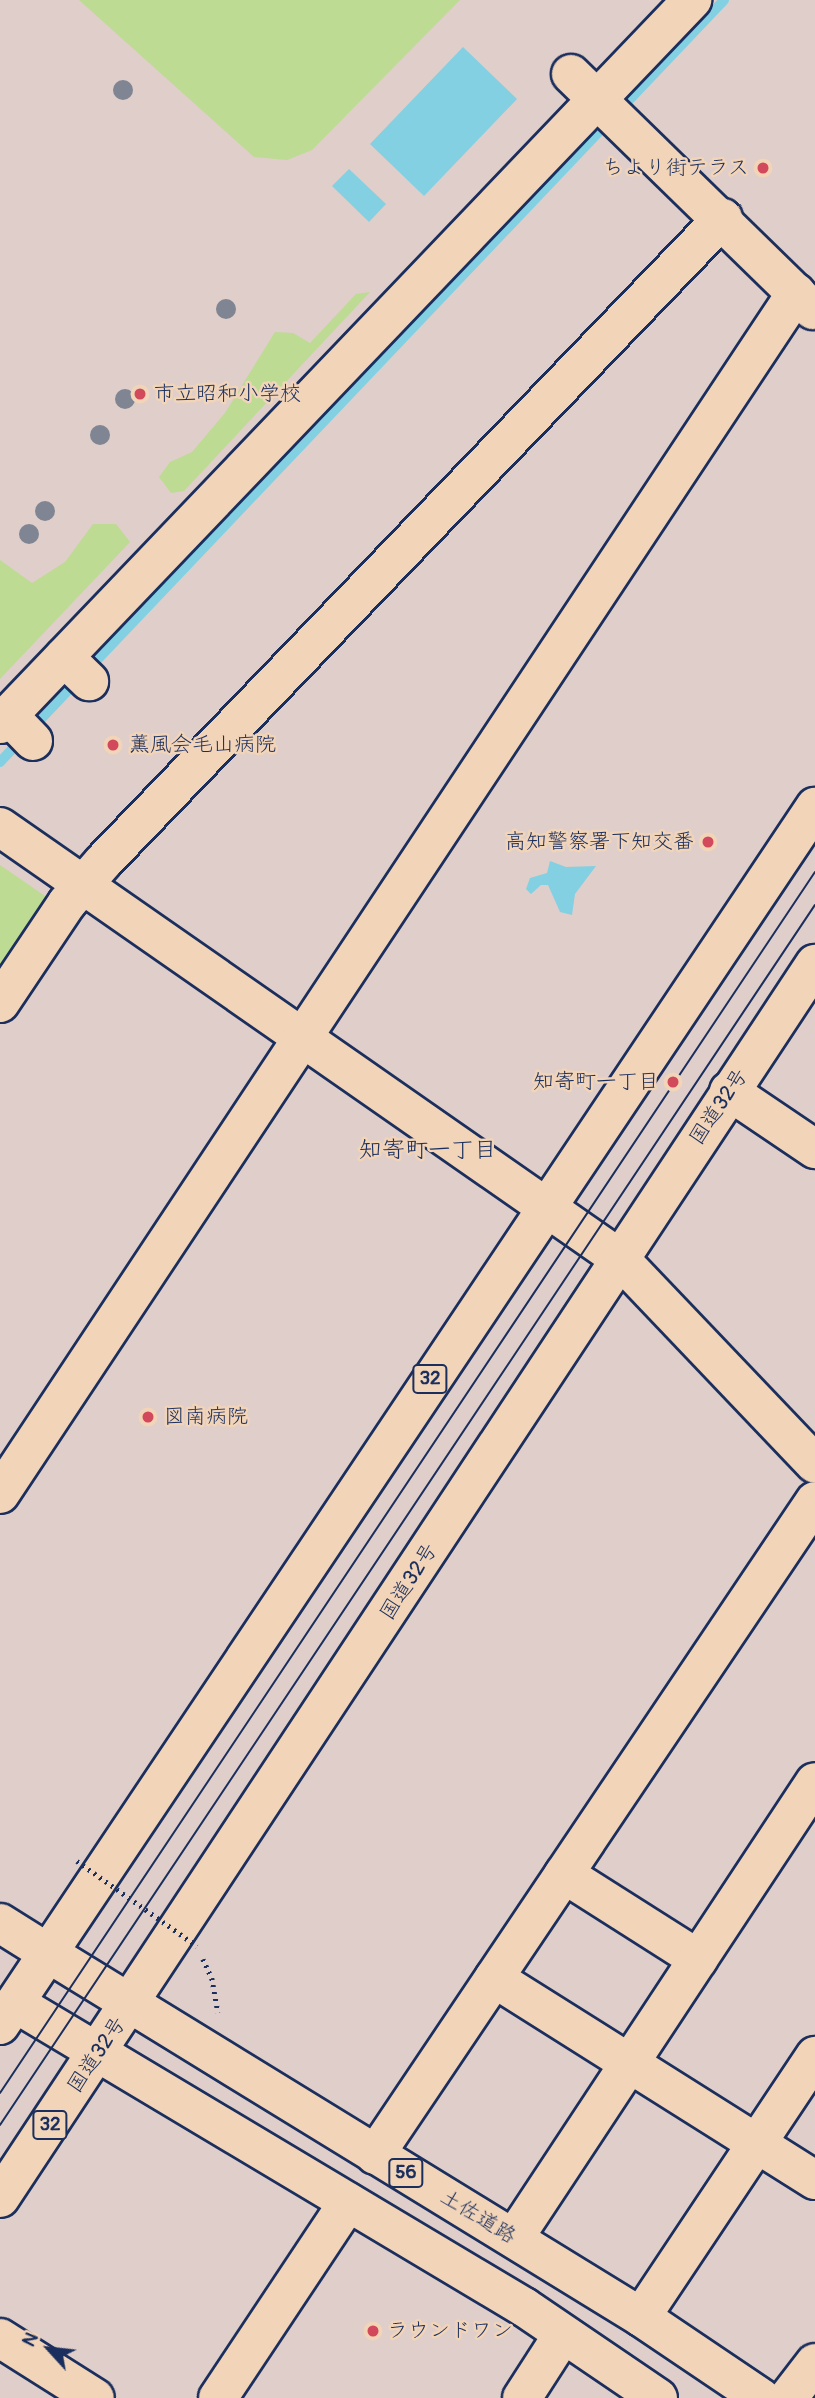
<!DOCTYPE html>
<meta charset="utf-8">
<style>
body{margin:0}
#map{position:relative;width:815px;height:2398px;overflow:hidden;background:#dfcec9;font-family:Pangolin,"Klee One",sans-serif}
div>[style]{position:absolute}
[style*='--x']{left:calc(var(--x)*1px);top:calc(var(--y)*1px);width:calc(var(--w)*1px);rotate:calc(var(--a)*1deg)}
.green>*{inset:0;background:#bddb93}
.water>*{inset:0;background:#83d0e3}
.stream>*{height:10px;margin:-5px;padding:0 5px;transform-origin:5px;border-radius:5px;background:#83d0e3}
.path>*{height:4.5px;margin-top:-2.25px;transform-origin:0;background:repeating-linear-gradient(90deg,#1b2f5e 0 2px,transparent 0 7px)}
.roads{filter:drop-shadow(2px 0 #1b2f5e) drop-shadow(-2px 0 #1b2f5e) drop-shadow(0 2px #1b2f5e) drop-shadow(0 -2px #1b2f5e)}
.minor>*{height:38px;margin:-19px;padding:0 19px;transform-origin:19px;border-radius:19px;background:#f2d4b8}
.highway>*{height:38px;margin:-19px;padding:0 19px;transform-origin:19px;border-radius:19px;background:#f2d4b8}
.tram>*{height:2px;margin:-1px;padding:0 1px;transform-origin:1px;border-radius:1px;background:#1b2f5e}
.path-bridge>*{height:4.5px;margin-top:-2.25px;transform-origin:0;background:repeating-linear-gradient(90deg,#1b2f5e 0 2px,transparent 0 7px)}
.trees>*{width:20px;height:20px;margin:-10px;border-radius:50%;background:#808593}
.dots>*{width:19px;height:19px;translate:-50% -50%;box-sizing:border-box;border:4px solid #f2d4b8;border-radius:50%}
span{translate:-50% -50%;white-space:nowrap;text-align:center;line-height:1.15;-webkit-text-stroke:5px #f2d4b8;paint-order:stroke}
.shield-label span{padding:2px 5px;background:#f2d4b8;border:2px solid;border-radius:5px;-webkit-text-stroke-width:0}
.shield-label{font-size:19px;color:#1b2f5e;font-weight:700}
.poi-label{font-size:21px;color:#1b2f5e}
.right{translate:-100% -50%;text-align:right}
.left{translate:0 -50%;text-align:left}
.street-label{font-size:21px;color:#1b2f5e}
.neighbourhood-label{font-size:23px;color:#1b2f5e}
.north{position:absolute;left:14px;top:2314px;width:70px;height:70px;-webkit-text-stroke:5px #f2d4b8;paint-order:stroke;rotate:297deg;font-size:19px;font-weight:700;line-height:28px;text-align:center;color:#1b2f5e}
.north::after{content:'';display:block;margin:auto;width:24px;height:32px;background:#1b2f5e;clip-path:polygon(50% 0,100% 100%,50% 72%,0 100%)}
</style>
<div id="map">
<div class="green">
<i style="clip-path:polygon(79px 0,460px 0,312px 150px,287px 160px,254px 157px)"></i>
<i style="clip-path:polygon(370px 292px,184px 491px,171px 493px,159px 477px,170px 462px,192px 452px,225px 413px,275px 332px,293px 333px,310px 343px,356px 294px)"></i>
<i style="clip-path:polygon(93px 524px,116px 524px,130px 542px,0 679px,0 560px,32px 583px,65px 562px)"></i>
<i style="clip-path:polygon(0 865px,48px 898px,0 970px)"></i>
</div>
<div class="water">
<i style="clip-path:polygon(463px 47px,517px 99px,424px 196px,370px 144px)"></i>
<i style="clip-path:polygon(349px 169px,386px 204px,369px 222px,332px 186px)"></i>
<i style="clip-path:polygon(550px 861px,566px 867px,596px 866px,575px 894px,572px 915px,560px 912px,548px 885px,541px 885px,531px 894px,526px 889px,530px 878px,547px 873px)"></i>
</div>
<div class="stream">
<i style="--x:0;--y:762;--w:1051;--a:-46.46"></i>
</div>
<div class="path">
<i style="--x:203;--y:1959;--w:21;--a:65"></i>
<i style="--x:212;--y:1978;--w:35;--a:80"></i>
</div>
<div class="roads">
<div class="minor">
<i style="--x:571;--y:74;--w:338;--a:44.3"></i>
<i style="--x:64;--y:657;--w:35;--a:44"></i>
<i style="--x:8;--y:715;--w:36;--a:46"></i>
<i style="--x:0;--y:724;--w:1002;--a:-46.29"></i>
<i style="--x:0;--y:827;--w:754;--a:34.85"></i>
<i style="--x:619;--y:1258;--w:284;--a:46.4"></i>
<i style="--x:0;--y:1003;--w:120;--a:-56.2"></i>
<i style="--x:67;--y:903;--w:55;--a:-48.7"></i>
<i style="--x:103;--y:862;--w:894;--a:-46.09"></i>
<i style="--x:729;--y:1091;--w:104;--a:34"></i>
<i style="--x:0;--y:1494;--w:1441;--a:-56.46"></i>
<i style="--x:564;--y:1874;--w:159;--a:32.4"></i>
<i style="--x:0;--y:1923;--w:57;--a:32"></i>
<i style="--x:494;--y:1978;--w:379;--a:32.2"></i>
<i style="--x:375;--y:2155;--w:788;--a:-56.07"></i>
<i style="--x:514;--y:2238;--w:546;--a:-56.57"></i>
<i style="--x:641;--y:2317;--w:314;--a:-56.3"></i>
<i style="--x:0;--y:2338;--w:112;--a:32.3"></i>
<i style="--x:218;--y:2398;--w:235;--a:-56.4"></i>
<i style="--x:522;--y:2398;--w:74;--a:-57.2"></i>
<i style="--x:788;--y:2398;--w:44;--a:-52.4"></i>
</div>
<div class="highway">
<i style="--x:48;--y:1953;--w:696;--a:31.54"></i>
<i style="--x:641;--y:2317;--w:145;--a:34"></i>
<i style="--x:15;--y:2003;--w:593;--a:30.85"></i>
<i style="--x:524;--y:2307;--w:162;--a:34.2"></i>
<i style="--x:0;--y:2025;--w:1466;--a:-56.21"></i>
<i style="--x:0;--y:2198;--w:1479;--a:-56.56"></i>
</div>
</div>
<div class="tram">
<i style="--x:0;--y:2093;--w:1468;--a:-56.28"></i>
<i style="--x:0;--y:2125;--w:1467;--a:-56.26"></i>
</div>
<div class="path-bridge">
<i style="--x:77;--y:1861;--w:147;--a:35.3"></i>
</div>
<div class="trees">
<i style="left:123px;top:90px"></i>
<i style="left:226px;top:309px"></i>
<i style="left:125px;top:399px"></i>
<i style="left:100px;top:435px"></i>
<i style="left:45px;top:511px"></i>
<i style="left:29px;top:534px"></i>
</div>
<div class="dots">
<i style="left:763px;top:168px;background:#d1495b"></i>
<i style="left:140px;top:394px;background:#d1495b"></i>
<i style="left:113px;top:745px;background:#d1495b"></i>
<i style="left:708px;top:842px;background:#d1495b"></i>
<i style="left:673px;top:1082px;background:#d1495b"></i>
<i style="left:148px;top:1417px;background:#d1495b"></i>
<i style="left:373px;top:2331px;background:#d1495b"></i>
</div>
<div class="shield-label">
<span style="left:430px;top:1379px">32</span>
<span style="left:50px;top:2125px">32</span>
<span style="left:406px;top:2173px">56</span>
</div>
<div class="poi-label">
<span class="right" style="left:749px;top:168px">ちより街テラス</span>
<span class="left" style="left:154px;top:394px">市立昭和小学校</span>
<span class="left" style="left:129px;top:745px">薫風会毛山病院</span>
<span class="right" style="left:694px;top:842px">高知警察署下知交番</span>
<span class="right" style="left:659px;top:1082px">知寄町一丁目</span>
<span class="left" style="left:164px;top:1417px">図南病院</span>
<span class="left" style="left:387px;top:2331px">ラウンドワン</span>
</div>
<div class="street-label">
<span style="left:719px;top:1107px;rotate:-56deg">国道32号</span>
<span style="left:409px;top:1582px;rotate:-57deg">国道32号</span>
<span style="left:97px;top:2055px;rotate:-56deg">国道32号</span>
<span style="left:478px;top:2217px;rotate:31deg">土佐道路</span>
</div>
<div class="neighbourhood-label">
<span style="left:428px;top:1150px">知寄町一丁目</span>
</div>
<div class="north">N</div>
</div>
